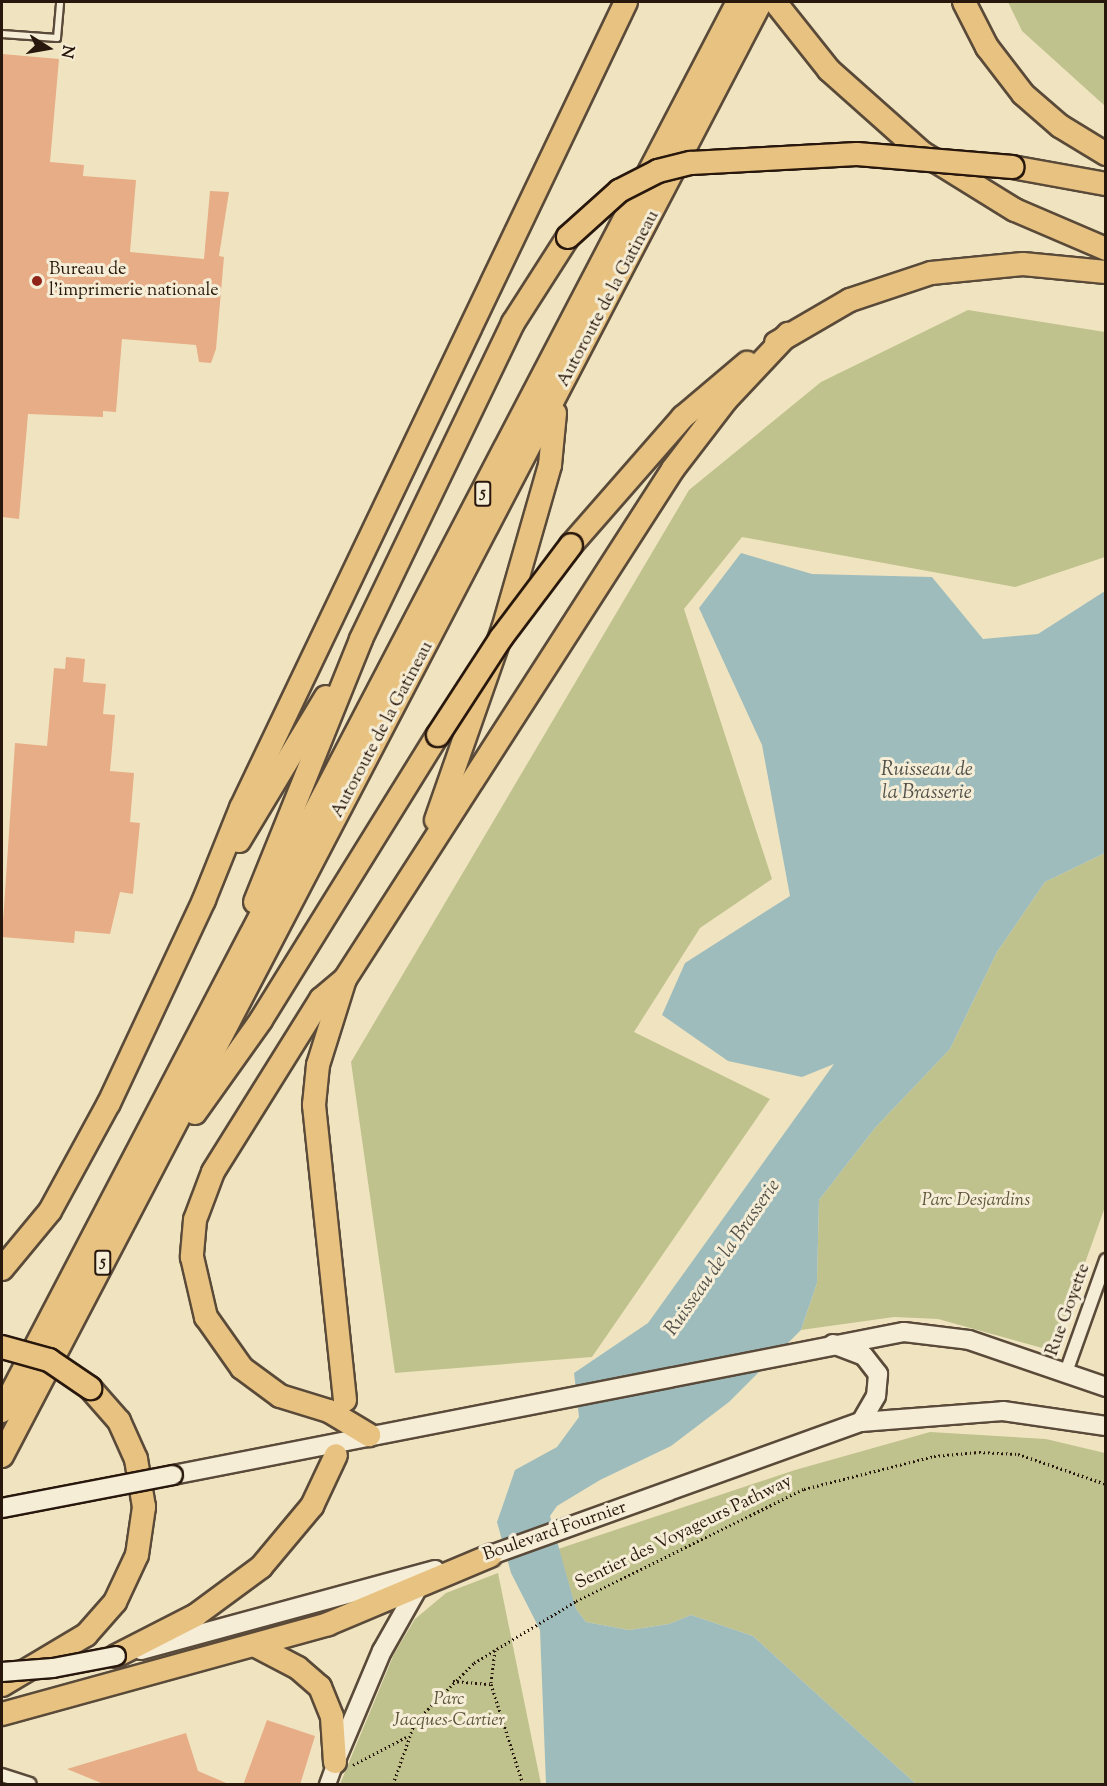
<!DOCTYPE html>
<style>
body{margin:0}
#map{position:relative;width:1107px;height:1786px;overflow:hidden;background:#f0e4c0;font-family:"Sorts Mill Goudy",serif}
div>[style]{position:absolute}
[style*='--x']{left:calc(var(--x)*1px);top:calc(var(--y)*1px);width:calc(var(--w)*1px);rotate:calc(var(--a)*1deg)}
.green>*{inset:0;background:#c0c28e}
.water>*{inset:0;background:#9fbcbd}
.building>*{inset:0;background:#e6ad87}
.path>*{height:3px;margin-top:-1.5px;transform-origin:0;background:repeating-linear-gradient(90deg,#28170c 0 1.5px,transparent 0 4.5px)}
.roads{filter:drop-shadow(2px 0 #5a4a39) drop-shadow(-2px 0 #5a4a39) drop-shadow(0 2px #5a4a39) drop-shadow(0 -2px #5a4a39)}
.service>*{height:6px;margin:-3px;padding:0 3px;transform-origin:3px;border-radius:3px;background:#f5edd6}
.minor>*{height:12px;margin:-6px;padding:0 6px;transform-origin:6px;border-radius:6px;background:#f5edd6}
.tertiary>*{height:15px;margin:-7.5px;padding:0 7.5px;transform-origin:7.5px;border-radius:7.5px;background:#f5edd6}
.secondary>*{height:18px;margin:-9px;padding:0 9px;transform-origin:9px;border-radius:9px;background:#f5edd6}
.motorway>*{height:22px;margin:-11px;padding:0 11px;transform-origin:11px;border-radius:11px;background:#e8c280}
.bridges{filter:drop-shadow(2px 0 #28170c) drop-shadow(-2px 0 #28170c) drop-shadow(0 2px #28170c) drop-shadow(0 -2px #28170c)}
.secondary-bridge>*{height:18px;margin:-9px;padding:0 9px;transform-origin:9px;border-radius:9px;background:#f5edd6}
.motorway-bridge>*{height:22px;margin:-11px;padding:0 11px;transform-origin:11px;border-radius:11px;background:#e8c280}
.dots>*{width:16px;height:16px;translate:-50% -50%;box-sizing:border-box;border:3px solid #f5edd6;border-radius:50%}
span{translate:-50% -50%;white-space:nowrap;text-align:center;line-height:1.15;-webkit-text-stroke:6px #f5edd6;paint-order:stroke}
.shield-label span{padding:2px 4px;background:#f5edd6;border:2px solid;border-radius:4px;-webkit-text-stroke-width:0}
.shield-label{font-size:16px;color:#28170c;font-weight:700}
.poi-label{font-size:18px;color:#28170c}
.left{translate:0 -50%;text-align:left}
.street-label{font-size:18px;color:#28170c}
.park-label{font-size:18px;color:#5d533a;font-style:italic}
.water-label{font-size:20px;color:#52514a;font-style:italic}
.frame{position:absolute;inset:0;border:3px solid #28170c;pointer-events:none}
.north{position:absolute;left:18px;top:18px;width:60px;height:60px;-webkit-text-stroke:4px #f5edd6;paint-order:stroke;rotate:101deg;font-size:16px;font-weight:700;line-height:24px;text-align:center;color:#28170c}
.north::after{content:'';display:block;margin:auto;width:21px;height:27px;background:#28170c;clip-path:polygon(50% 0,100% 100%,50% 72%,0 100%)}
</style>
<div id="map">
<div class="green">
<i style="clip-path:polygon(1008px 2px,1105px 2px,1105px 106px,1022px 31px)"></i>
<i style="clip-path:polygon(968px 310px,1105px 332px,1105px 557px,1015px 587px,742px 537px,684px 609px,772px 879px,700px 928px,634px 1032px,770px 1099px,592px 1357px,395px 1373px,351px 1062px,689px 490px,821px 382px)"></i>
<i style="clip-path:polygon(1105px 853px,1105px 1207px,1055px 1347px,1046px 1349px,938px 1319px,894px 1317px,801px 1330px,817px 1283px,819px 1200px,875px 1128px,950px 1049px,997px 952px,1045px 882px)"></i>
<i style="clip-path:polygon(930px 1432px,1046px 1439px,1105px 1453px,1105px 1784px,916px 1784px,753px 1636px,691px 1615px,669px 1624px,629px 1630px,586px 1622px,576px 1609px,558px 1549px,795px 1470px)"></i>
<i style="clip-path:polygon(498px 1573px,541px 1784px,340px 1784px,394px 1654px,415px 1619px,446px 1593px)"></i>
</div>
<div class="water">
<i style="clip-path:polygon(741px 553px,812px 574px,932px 577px,983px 639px,1038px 634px,1105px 591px,1105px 853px,1045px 882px,997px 952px,950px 1049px,875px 1128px,819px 1200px,817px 1283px,801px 1330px,729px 1402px,671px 1446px,600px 1480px,557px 1506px,550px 1516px,576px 1609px,586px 1622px,629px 1630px,669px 1624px,691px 1615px,753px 1636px,916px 1784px,546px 1784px,540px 1630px,511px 1573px,497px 1522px,515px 1470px,557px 1447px,579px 1417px,574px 1373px,648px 1323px,834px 1064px,802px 1077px,728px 1061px,662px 1015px,685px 963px,790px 896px,762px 745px,699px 608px)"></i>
</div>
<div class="building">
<i style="clip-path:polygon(2px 54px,59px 59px,50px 162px,84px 165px,83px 176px,136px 180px,130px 252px,204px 259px,210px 191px,229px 192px,219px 256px,224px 257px,216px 349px,211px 363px,199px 362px,196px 345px,122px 339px,116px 412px,103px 411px,103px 417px,28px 414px,19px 519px,2px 517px)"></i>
<i style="clip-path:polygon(66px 657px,85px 659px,83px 682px,106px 684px,103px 714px,115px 715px,110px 771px,134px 773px,130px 822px,140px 823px,133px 894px,120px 892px,110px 934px,75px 931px,74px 943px,2px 937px,15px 743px,47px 746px,54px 668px,65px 669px)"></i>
<i style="clip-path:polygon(267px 1720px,315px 1736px,300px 1785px,243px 1785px)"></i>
<i style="clip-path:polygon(186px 1733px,198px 1771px,231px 1785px,106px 1785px,67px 1769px)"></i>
</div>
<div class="path">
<i style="--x:495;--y:1650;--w:34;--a:97"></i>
<i style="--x:491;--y:1684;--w:105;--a:72.3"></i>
<i style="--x:453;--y:1681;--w:38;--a:5"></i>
<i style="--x:353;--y:1765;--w:60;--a:-27.8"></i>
<i style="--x:393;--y:1784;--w:66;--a:-70.5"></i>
<i style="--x:415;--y:1722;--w:83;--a:-45"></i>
<i style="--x:474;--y:1663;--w:119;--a:-31.3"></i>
<i style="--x:576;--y:1601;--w:254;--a:-26.2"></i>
<i style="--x:804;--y:1489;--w:134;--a:-14.2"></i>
<i style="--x:934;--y:1456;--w:45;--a:-5.1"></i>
<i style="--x:979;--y:1452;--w:39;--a:3"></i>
<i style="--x:1018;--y:1454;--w:93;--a:18.8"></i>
</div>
<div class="roads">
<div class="service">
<i style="--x:2;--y:34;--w:55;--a:4.2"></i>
<i style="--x:57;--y:38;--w:36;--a:-85"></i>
</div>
<div class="minor">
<i style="--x:1066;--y:1372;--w:119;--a:-70.3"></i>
<i style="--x:2;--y:1775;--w:29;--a:18"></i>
</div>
<div class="tertiary">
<i style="--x:327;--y:1784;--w:23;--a:-70"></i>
</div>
<div class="secondary">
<i style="--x:833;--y:1344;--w:33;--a:21"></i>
<i style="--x:864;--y:1356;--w:23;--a:52"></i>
<i style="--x:878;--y:1374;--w:22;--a:95"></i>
<i style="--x:876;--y:1396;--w:30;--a:120"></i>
<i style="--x:173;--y:1475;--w:745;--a:-11.07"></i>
<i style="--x:904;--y:1332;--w:65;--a:7"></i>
<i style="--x:969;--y:1340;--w:145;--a:18.9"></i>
<i style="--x:477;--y:1560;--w:408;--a:-19.8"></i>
<i style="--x:861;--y:1422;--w:142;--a:-4.4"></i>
<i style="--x:1003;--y:1411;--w:104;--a:8.3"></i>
<i style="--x:141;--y:1650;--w:305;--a:-15.2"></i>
<i style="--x:335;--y:1762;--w:121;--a:-67.1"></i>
<i style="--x:382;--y:1651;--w:69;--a:-60.5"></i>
</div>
<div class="motorway">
<i style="--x:775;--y:2;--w:87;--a:51.5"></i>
<i style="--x:829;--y:70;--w:123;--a:41.7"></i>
<i style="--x:921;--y:152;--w:110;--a:31.7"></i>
<i style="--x:1015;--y:210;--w:99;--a:23.2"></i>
<i style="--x:964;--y:2;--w:51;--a:62.9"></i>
<i style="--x:987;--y:47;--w:59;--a:52.5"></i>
<i style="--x:1023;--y:94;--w:49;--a:40.9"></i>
<i style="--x:1060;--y:126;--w:54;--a:31.3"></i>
<i style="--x:1012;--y:167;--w:96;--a:10.3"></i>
<i style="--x:776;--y:343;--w:86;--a:-30.2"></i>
<i style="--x:850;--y:300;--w:85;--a:-18.4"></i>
<i style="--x:931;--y:273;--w:92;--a:-5.6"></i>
<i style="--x:1023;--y:264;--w:83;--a:5.5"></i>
<i style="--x:571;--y:545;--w:170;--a:-48.8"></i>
<i style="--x:683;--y:417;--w:84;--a:-40.2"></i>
<i style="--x:436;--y:820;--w:202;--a:-70.7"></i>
<i style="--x:503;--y:629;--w:171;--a:-74"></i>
<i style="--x:550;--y:465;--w:52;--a:-84.5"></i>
<i style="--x:239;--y:841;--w:168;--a:-58.9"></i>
<i style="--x:255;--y:902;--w:284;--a:-68"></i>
<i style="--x:361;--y:639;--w:351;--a:-64.3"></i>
<i style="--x:513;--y:323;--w:102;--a:-57.4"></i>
<i style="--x:345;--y:979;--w:31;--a:140"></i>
<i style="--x:321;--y:999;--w:204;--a:122"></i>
<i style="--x:213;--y:1172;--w:51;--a:110.6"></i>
<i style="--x:195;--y:1220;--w:37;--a:95"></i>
<i style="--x:192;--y:1257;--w:62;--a:76.9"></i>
<i style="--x:206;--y:1317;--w:62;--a:54.8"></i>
<i style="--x:242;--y:1368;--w:47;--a:36.4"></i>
<i style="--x:280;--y:1396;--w:51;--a:17"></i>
<i style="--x:329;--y:1411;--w:47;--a:31"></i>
<i style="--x:195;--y:1113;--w:114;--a:-54.6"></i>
<i style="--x:261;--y:1020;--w:335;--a:-58.2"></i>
<i style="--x:2;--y:1269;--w:75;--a:-50.4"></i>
<i style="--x:50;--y:1211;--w:123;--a:-61.4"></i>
<i style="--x:109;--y:1103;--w:224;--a:-64.9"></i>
<i style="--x:204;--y:900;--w:99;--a:-68.1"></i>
<i style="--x:241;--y:808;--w:893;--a:-64.47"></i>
<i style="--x:345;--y:1400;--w:297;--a:-96"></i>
<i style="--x:314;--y:1105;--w:40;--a:-84.3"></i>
<i style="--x:318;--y:1065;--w:90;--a:-72.6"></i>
<i style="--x:345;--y:979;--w:606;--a:-57.25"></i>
<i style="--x:673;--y:469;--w:87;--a:-52.5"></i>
<i style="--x:726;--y:400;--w:91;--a:-46.8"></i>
<i style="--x:2;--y:1411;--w:1590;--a:-62.42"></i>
<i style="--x:2;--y:1456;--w:1640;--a:-62.44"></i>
<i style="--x:256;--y:1646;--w:47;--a:27.6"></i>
<i style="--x:298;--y:1668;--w:29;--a:41"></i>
<i style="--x:320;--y:1687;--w:32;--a:68"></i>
<i style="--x:332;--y:1717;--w:45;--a:86.2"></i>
<i style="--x:116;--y:1656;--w:90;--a:-27.1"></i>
<i style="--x:196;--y:1615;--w:81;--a:-36.4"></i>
<i style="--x:261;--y:1567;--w:80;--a:-50.1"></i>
<i style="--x:312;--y:1506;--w:56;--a:-64.8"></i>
<i style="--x:2;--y:1685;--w:98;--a:-30.8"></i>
<i style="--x:86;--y:1635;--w:44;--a:-48.7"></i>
<i style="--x:115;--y:1602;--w:52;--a:-64.9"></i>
<i style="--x:137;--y:1555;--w:49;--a:-81.7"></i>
<i style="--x:144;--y:1507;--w:49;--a:-99.5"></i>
<i style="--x:136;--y:1459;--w:42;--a:-114.1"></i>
<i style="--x:119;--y:1421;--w:44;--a:-131.3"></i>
<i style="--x:2;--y:1714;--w:338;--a:-15.4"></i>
<i style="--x:328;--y:1624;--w:176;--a:-22.8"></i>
</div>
</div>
<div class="bridges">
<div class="secondary-bridge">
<i style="--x:2;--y:1508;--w:174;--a:-10.9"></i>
<i style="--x:2;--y:1672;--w:51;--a:-4.5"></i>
<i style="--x:53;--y:1668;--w:64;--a:-10.8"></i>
</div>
<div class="motorway-bridge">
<i style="--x:568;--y:237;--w:69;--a:-42"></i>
<i style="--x:619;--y:191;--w:44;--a:-27.1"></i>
<i style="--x:658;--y:171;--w:34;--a:-14"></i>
<i style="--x:691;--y:163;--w:166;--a:-3.1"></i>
<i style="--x:857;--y:154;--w:156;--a:4.8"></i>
<i style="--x:438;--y:735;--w:116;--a:-57"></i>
<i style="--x:501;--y:638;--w:116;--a:-53"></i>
<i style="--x:2;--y:1347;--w:49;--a:15.5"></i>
<i style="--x:49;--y:1360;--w:50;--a:34.3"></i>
</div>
</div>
<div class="dots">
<i style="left:37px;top:281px;background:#8f2418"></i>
</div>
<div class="shield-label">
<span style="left:483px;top:494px">5</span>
<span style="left:103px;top:1263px">5</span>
</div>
<div class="poi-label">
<span class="left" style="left:49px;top:281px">Bureau de<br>l'imprimerie nationale</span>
</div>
<div class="street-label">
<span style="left:609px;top:299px;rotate:-62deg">Autoroute de la Gatineau</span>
<span style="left:383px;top:730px;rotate:-62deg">Autoroute de la Gatineau</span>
<span style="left:1069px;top:1310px;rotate:-70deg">Rue Goyette</span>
<span style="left:555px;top:1532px;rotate:-19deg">Boulevard Fournier</span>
<span style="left:684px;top:1533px;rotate:-26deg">Sentier des Voyageurs Pathway</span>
</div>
<div class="park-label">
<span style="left:976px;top:1201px">Parc Desjardins</span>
<span style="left:449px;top:1711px">Parc<br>Jacques-Cartier</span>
</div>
<div class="water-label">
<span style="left:927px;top:782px">Ruisseau de<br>la Brasserie</span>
<span style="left:723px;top:1258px;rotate:-55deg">Ruisseau de la Brasserie</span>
</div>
<div class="frame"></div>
<div class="north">N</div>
</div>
